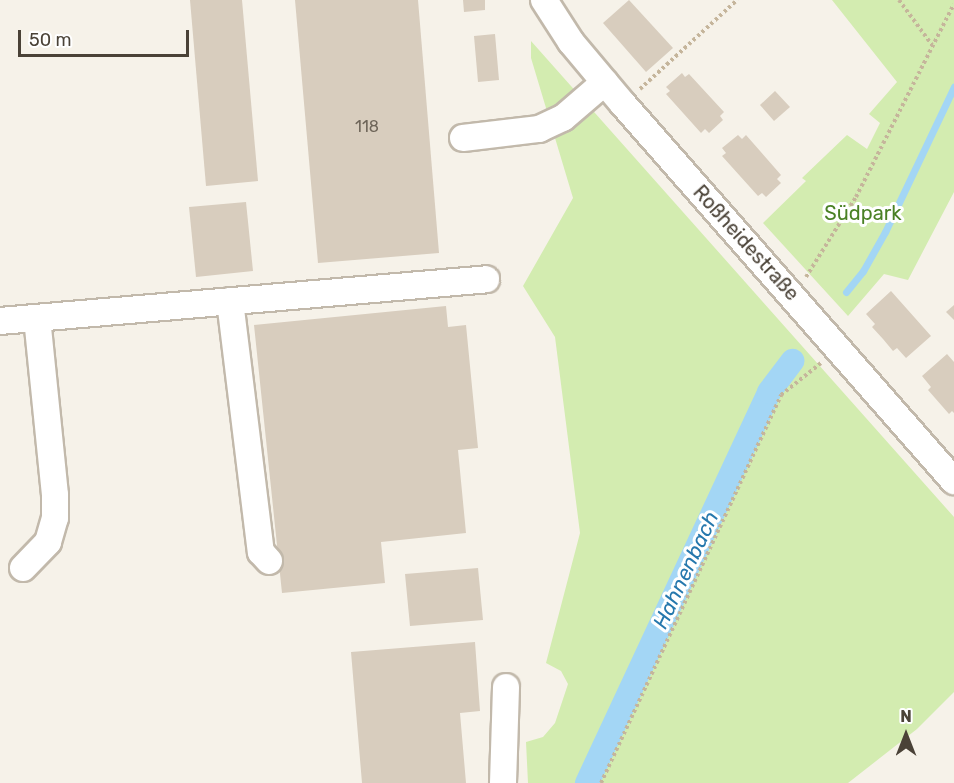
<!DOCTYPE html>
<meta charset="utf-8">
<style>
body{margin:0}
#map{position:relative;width:954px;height:783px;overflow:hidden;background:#f6f2e9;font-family:Rubik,sans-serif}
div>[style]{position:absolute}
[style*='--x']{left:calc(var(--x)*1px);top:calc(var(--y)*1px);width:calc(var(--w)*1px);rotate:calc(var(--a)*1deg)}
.green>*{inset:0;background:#d3ecb0}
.stream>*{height:7px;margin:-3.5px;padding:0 3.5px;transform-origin:3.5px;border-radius:3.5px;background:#a3d6f5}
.canal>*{height:24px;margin:-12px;padding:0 12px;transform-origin:12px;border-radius:12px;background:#a3d6f5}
.building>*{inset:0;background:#d8cdbe}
.path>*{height:4px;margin-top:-2px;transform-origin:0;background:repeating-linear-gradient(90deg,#c5b59b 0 3px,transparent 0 6px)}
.roads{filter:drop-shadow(2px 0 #c2b9ab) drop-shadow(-2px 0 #c2b9ab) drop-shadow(0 2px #c2b9ab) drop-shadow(0 -2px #c2b9ab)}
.minor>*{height:26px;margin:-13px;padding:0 13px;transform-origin:13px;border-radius:13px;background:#fff}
span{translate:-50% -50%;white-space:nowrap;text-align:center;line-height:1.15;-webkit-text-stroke:6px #fff;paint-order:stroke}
.number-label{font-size:16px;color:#6e6559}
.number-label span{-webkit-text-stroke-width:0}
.park-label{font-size:20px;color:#4a8125}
.street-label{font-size:20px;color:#4a4237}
.water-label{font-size:21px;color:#2678ad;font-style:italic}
.north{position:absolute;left:876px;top:705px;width:60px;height:60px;-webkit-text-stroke:4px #fff;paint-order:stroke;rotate:0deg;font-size:16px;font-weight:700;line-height:24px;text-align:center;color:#4a4237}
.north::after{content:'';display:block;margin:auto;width:21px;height:27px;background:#4a4237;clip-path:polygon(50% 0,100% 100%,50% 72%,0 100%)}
.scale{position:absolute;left:18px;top:30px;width:171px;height:27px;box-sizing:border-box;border:3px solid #4a4237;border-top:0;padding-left:8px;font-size:18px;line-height:21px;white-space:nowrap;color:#4a4237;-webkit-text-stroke:4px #fff;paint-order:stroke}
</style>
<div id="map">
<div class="green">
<i style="clip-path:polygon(832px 0,954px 0,954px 192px,908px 280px,884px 274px,848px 316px,763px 223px,806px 181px,802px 178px,847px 135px,867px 149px,880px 123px,869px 114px,897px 82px)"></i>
<i style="clip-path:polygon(531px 41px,954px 517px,954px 692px,917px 729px,848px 783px,528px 783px,526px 742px,543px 737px,555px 723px,568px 684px,561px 671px,546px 663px,580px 533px,555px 337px,523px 286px,573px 198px,531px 58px)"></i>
</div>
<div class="stream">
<i style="--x:846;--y:292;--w:27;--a:-51"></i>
<i style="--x:863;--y:271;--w:45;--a:-60.6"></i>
<i style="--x:885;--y:232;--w:161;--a:-64.6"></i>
</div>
<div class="canal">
<i style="--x:587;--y:783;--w:431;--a:-65"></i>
<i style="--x:769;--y:392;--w:39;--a:-53"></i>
</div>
<div class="building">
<i style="clip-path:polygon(190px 0,242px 0,258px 181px,206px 186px)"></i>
<i style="clip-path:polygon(295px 0,418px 0,439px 253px,318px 263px)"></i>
<i style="clip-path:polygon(463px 0,485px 0,485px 10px,464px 12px)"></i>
<i style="clip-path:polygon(629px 0,673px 48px,646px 72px,603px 23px)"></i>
<i style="clip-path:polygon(495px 34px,499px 80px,478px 82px,474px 36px)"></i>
<i style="clip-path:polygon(682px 73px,685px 77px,689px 74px,724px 112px,720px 116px,723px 120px,709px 133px,705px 129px,701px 133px,666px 94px,670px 91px,666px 87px)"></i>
<i style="clip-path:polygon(775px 91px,790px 107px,774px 121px,760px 105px)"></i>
<i style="clip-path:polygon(738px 135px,742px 139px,746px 135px,781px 175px,777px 179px,781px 183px,766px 197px,762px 193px,758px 196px,722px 156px,726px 153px,722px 148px)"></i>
<i style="clip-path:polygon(246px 202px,253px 271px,196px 277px,189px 207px)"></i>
<i style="clip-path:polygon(891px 291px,931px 336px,906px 358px,897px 348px,893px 351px,883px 339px,872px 327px,875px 324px,866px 314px)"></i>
<i style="clip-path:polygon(954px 305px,954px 320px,946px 312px)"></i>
<i style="clip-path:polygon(446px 306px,448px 327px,466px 325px,478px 448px,458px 450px,466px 533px,381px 542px,385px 583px,282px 593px,254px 325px)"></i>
<i style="clip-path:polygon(947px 354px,954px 362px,954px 413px,952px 411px,949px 414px,928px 390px,931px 387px,922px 376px)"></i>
<i style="clip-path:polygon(478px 568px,483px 620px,410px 626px,405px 574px)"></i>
<i style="clip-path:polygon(475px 642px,480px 711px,460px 713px,466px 783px,362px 783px,351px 652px)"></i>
</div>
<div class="path">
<i style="--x:899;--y:0;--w:56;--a:53.7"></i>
<i style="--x:640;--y:89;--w:132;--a:-42.5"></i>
<i style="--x:806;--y:277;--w:94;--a:-58"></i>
<i style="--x:856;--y:197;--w:216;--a:-63.1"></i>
<i style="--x:601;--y:783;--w:428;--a:-65.1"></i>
<i style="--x:781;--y:395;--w:51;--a:-38.7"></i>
</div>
<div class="roads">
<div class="minor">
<i style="--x:544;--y:0;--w:50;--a:57.3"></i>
<i style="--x:571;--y:42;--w:81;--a:50"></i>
<i style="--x:623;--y:104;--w:502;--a:48.72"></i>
<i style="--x:463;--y:138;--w:77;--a:-6.8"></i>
<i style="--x:539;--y:129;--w:26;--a:-25"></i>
<i style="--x:563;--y:118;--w:55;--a:-40.6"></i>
<i style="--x:230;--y:301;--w:253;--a:83"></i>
<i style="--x:261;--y:552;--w:12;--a:48"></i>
<i style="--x:0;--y:321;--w:488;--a:-4.9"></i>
<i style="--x:23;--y:568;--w:36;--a:-46"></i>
<i style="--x:48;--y:542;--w:25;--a:-74"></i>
<i style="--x:55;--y:518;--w:23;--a:-90"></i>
<i style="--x:55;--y:495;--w:178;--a:-95.8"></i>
<i style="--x:503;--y:783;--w:96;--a:-88.2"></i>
</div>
</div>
<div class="number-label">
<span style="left:367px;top:127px">118</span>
</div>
<div class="park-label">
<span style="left:863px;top:213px">Südpark</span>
</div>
<div class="street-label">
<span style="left:746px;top:243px;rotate:48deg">Roßheidestraße</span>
</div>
<div class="water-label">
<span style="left:686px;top:570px;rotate:-65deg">Hahnenbach</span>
</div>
<div class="north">N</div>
<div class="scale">50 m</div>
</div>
